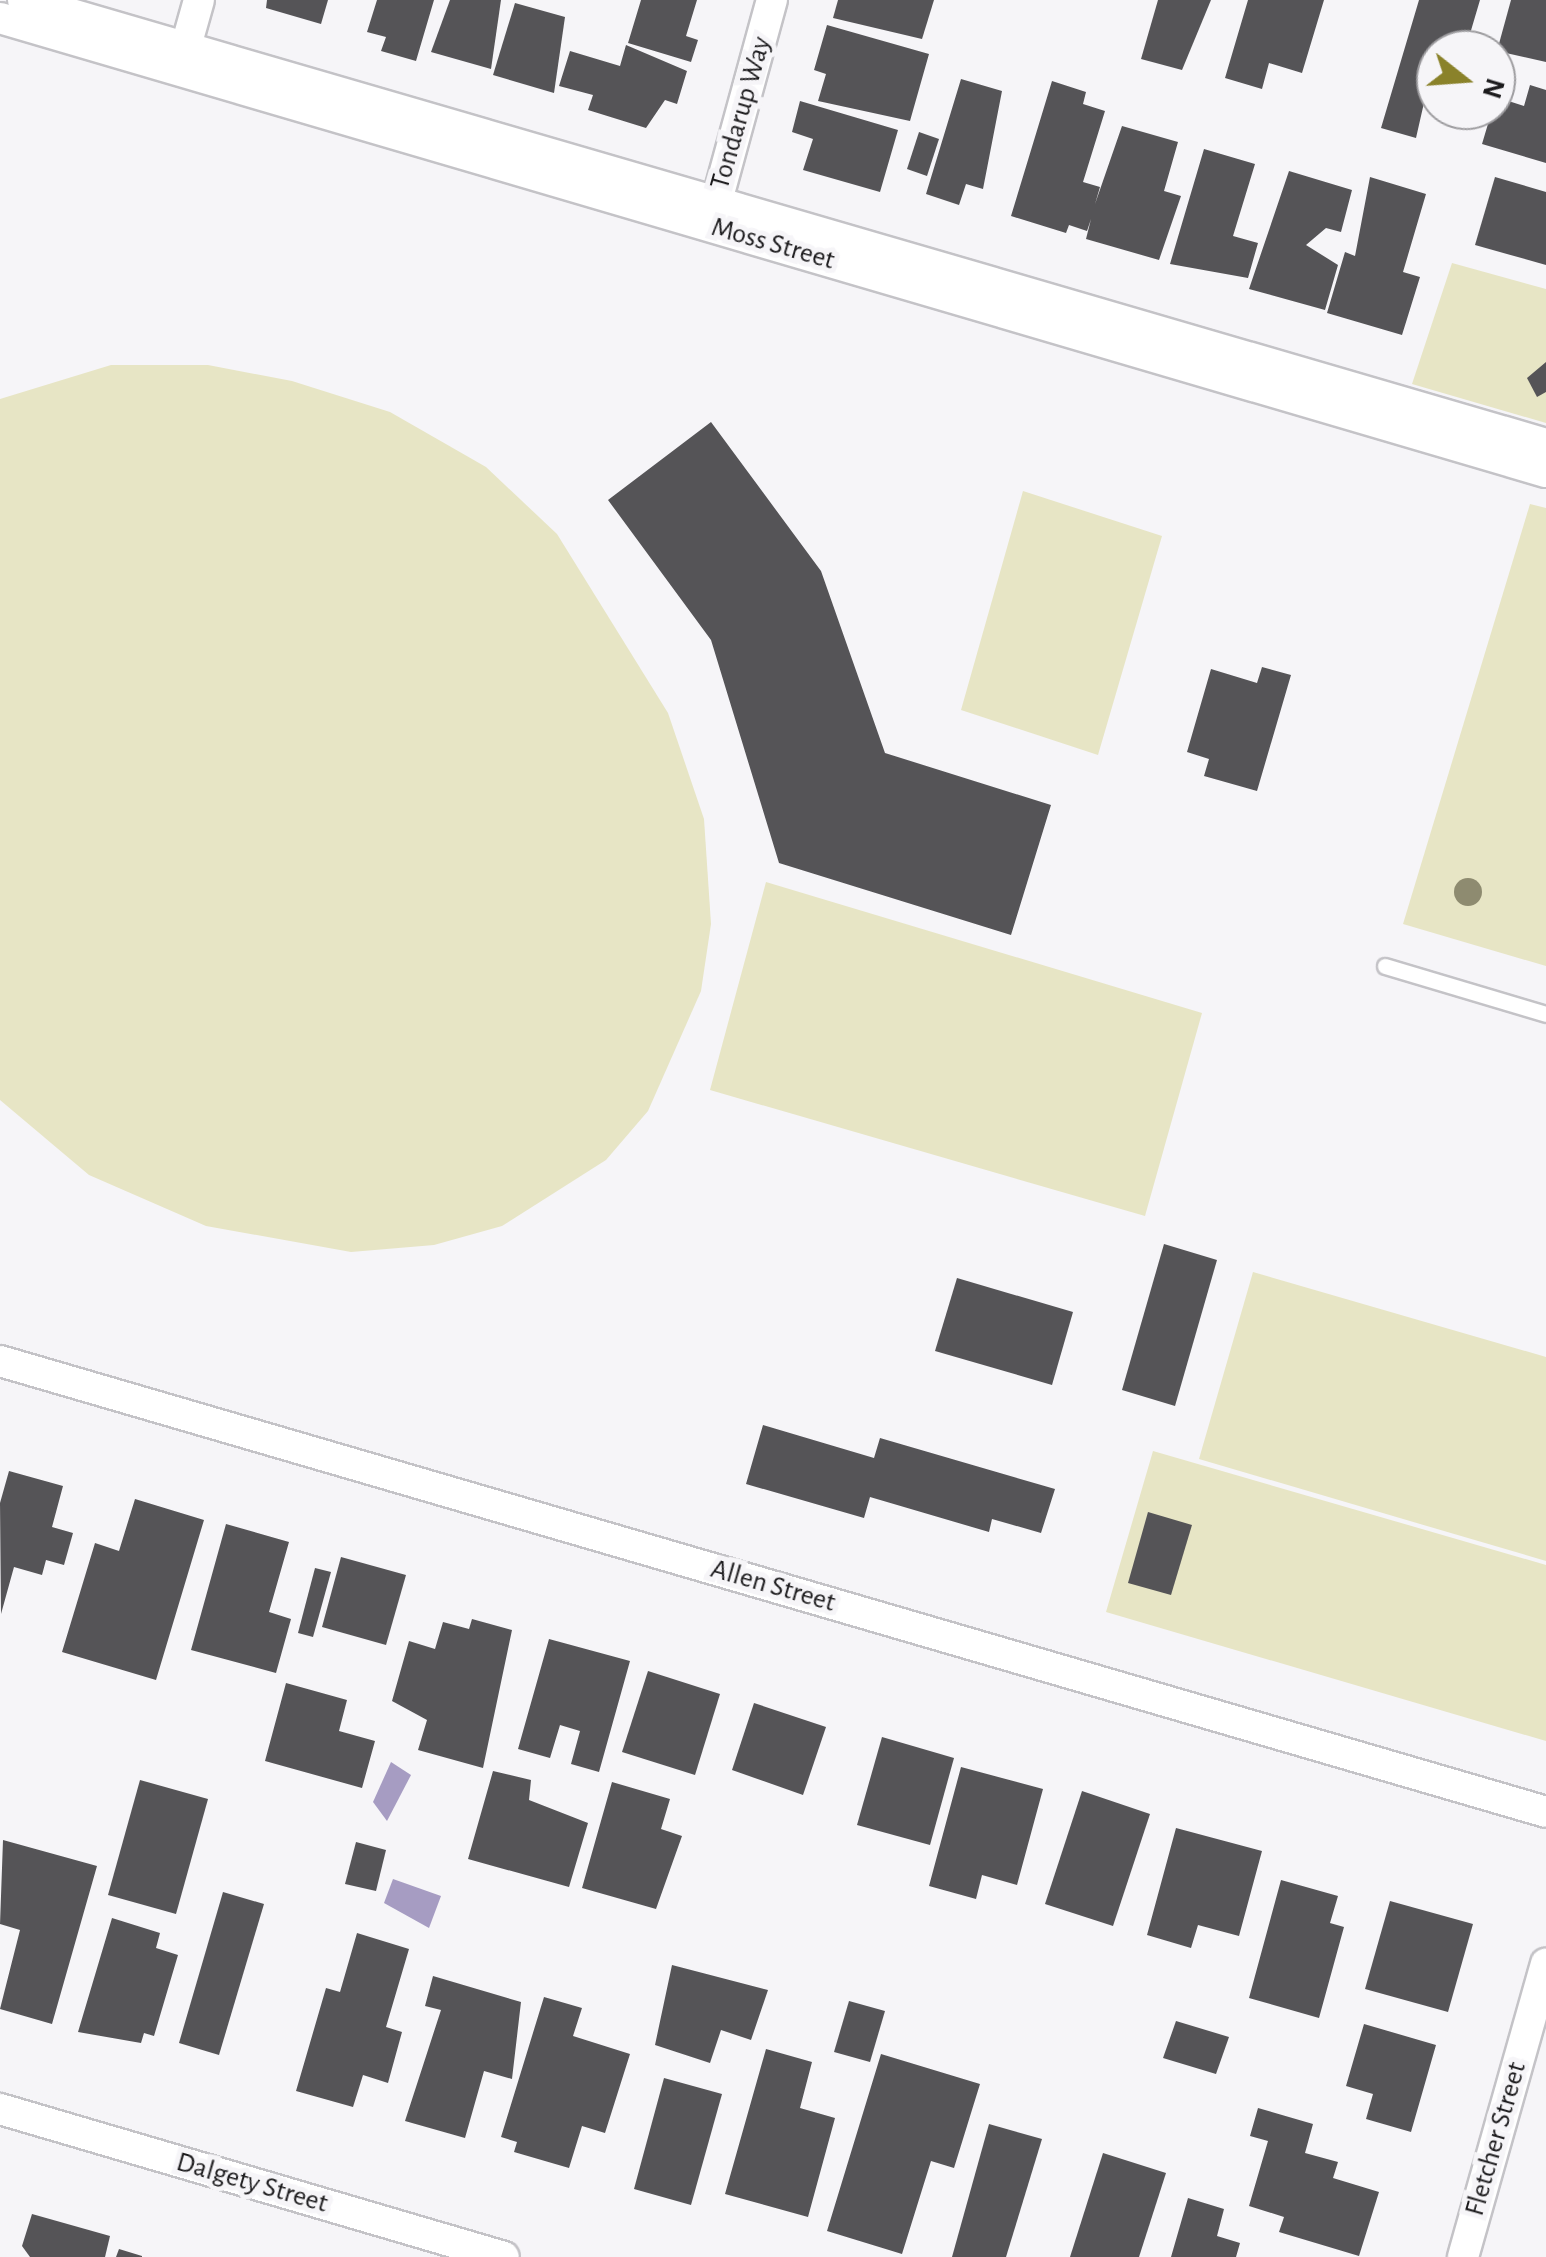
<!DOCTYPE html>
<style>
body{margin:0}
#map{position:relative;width:1546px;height:2257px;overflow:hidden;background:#f6f5f8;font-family:"Alegreya Sans",sans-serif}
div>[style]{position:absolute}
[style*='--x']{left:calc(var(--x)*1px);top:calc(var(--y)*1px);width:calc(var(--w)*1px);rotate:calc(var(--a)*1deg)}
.green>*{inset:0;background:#e7e5c5}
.water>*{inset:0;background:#a69cc2}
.building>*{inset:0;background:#555457}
.roads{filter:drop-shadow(2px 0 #c4c3c7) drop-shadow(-2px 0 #c4c3c7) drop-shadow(0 2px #c4c3c7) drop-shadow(0 -2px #c4c3c7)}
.service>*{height:15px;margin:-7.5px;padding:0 7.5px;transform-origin:7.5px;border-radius:7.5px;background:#fff}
.minor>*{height:30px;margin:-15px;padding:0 15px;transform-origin:15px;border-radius:15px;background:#fff}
.trees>*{width:28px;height:28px;margin:-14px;border-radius:50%;background:#8e8b70}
span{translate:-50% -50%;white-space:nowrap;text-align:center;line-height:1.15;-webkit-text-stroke:10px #f6f5f8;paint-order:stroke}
.street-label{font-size:28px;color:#1b1a1c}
.north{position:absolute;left:1416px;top:30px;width:100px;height:100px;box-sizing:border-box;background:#f6f5f8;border:2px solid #9e9da0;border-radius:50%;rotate:107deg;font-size:28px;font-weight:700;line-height:40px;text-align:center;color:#1b1a1c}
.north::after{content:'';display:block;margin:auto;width:35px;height:45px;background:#8a822a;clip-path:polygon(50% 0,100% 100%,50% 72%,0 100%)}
</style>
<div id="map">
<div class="green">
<i style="clip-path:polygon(1452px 263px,1546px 289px,1546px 423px,1412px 384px)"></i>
<i style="clip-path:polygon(111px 365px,208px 365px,292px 381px,390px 412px,486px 467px,557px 534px,668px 713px,704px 819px,711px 924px,701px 991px,648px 1111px,606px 1160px,502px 1226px,434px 1245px,351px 1252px,206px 1226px,89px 1175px,0 1100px,0 399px)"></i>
<i style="clip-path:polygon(1023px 491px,1162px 536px,1098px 755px,961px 710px)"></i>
<i style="clip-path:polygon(1530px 504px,1546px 508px,1546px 966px,1403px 924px)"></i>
<i style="clip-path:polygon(766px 882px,1202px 1013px,1145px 1216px,710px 1090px)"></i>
<i style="clip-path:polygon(1253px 1272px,1546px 1357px,1546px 1561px,1199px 1459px)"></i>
<i style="clip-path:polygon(1153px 1451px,1546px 1565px,1546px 1741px,1106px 1612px)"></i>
</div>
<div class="water">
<i style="clip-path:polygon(391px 1762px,411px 1775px,387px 1821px,373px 1802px)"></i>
<i style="clip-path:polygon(393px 1879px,441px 1896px,429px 1928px,384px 1903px)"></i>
</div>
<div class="building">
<i style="clip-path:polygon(267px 0,328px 0,321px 24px,266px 8px)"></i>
<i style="clip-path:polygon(377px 0,434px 0,416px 61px,381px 51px,386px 37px,367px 32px)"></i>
<i style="clip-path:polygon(450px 0,501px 0,491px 69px,431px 52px)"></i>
<i style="clip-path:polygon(641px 0,697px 0,686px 36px,698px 40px,691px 62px,628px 43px)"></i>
<i style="clip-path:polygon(838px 0,934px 0,922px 39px,833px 18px)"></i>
<i style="clip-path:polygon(1158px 0,1211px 0,1182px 70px,1141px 59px)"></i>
<i style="clip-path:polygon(1248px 0,1324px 0,1302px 73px,1269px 63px,1262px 89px,1225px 78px)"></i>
<i style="clip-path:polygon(1419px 0,1480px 0,1467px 44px,1482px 49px,1436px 50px,1416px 138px,1381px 128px)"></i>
<i style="clip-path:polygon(1511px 0,1546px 0,1546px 62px,1497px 51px)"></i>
<i style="clip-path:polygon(515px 3px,565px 17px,554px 93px,493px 75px)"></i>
<i style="clip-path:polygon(827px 25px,929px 54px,910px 121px,818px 101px,826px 74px,814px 70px)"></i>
<i style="clip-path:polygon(626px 45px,687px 71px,677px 104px,665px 100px,646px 128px,588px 110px,593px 95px,559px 86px,570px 51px,620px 66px)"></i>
<i style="clip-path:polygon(961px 79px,1002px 91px,983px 189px,966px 184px,959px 205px,926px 194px)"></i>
<i style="clip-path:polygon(1052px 81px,1086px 92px,1083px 104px,1105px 111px,1083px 182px,1100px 187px,1095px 204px,1122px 126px,1178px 142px,1164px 191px,1181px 196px,1159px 260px,1086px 239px,1091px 219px,1087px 231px,1069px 225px,1066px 233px,1011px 216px)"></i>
<i style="clip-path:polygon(1530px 85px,1546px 90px,1546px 163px,1482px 144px,1496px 97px,1524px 106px)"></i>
<i style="clip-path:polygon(800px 101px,898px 130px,880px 192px,803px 170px,813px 139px,792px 132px)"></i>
<i style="clip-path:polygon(919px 132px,939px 139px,927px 176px,907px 169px)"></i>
<i style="clip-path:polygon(1204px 149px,1255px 164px,1233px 236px,1258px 243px,1248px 278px,1170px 264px)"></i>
<i style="clip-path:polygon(1289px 171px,1352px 190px,1341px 232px,1326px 228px,1306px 245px,1338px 265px,1325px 310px,1249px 289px)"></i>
<i style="clip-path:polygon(1370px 177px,1426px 194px,1403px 272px,1420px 277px,1402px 335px,1327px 313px,1345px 252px,1355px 256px)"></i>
<i style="clip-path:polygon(1495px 177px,1546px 192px,1546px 265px,1475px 245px)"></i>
<i style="clip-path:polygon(1546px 362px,1546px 392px,1537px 397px,1527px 378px)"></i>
<i style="clip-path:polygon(711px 422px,821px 571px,885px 753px,1051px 805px,1011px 935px,779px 863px,711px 640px,608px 500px)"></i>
<i style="clip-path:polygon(1262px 667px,1291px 675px,1257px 791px,1204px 776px,1209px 759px,1187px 752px,1211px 669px,1257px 683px)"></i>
<i style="clip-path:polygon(1164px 1244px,1217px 1260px,1175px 1406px,1122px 1390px)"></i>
<i style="clip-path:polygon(957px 1278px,1073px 1312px,1052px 1385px,935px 1351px)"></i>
<i style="clip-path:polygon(763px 1425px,874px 1458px,880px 1438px,1055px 1489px,1041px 1533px,992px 1519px,989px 1532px,870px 1497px,864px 1518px,746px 1484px)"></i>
<i style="clip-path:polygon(9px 1471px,63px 1486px,52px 1527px,73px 1533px,64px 1565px,46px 1560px,42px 1575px,14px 1567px,1px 1614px,0 1503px)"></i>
<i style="clip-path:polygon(135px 1499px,204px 1520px,156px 1680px,62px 1652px,95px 1543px,119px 1551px)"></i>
<i style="clip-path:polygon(1148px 1512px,1192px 1525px,1171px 1595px,1128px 1583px)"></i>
<i style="clip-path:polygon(226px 1524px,289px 1542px,269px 1612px,291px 1619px,276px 1673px,191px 1650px)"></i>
<i style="clip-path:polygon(341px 1557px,406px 1575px,386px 1645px,322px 1627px)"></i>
<i style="clip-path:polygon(315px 1568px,331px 1572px,313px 1637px,298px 1633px)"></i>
<i style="clip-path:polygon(472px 1619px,512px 1630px,483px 1768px,418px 1750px,427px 1720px,392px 1701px,409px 1641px,435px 1649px,443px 1622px,469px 1629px)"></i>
<i style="clip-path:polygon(549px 1639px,630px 1661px,599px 1772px,571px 1764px,580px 1731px,560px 1725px,550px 1758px,518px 1749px)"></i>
<i style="clip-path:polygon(648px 1671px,720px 1694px,695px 1775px,622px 1752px)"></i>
<i style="clip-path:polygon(286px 1683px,347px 1700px,339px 1731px,375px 1741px,362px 1788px,265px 1761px)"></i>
<i style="clip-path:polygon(754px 1703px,826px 1727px,803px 1795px,732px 1770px)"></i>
<i style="clip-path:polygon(882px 1737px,954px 1758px,930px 1845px,857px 1825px)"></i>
<i style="clip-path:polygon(961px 1767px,1043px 1789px,1017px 1885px,982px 1875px,976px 1899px,929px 1886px)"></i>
<i style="clip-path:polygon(493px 1771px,531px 1780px,529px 1800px,588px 1823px,569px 1887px,468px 1859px)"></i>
<i style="clip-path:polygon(140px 1780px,208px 1799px,176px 1914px,108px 1895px)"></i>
<i style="clip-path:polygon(612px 1782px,670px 1799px,661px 1829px,682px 1836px,656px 1909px,582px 1888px)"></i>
<i style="clip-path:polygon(1082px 1791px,1150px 1814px,1113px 1926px,1045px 1904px)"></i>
<i style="clip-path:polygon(1176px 1828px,1262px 1851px,1239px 1936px,1198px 1925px,1191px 1948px,1147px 1935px)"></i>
<i style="clip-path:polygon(3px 1840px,97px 1866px,52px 2024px,0 2009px,20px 1930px,0 1924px)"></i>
<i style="clip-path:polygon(356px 1842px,386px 1850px,376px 1891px,345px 1884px)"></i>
<i style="clip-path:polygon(1281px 1880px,1338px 1896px,1330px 1923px,1344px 1927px,1319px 2018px,1249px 1998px)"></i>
<i style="clip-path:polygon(223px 1892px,264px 1904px,219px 2055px,179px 2043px)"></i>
<i style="clip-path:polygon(1390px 1901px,1473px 1924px,1448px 2012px,1365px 1989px)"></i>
<i style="clip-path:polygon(112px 1918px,160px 1933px,156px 1948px,178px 1955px,154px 2036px,144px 2033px,141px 2043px,78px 2032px)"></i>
<i style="clip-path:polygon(357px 1933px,409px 1949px,386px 2027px,402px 2032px,388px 2083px,363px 2075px,353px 2107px,296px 2091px,326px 1988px,340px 1992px)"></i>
<i style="clip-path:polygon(672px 1965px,768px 1990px,751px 2040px,721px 2030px,710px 2063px,655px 2045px)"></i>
<i style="clip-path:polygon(433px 1976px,521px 2002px,512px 2079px,484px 2071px,465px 2138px,405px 2121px,441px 2010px,425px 2006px)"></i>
<i style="clip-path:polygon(544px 1997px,582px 2008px,573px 2036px,630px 2054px,605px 2133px,582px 2126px,569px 2168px,514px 2152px,517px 2142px,501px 2137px)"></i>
<i style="clip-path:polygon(849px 2001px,885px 2011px,870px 2062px,834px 2052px)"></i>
<i style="clip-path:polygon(1176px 2021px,1229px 2037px,1216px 2074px,1163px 2058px)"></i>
<i style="clip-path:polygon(1364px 2024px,1436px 2045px,1411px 2132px,1366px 2119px,1373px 2094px,1346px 2086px)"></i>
<i style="clip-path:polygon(766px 2049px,812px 2062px,800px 2108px,835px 2118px,808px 2217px,725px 2194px)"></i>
<i style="clip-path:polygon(881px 2054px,980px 2084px,954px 2168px,931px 2161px,902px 2254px,827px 2231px)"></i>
<i style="clip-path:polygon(664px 2078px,722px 2094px,691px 2205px,634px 2189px)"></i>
<i style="clip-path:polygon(1258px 2108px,1313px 2124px,1305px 2153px,1338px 2162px,1333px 2178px,1379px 2192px,1359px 2256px,1279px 2232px,1284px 2217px,1249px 2206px,1268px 2141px,1250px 2136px)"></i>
<i style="clip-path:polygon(989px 2124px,1042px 2139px,1006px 2257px,952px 2257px)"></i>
<i style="clip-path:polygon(1103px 2153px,1166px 2173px,1139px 2257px,1070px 2257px)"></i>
<i style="clip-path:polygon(1188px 2198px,1224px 2209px,1217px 2236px,1240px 2243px,1236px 2257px,1171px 2257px)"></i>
<i style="clip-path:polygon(32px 2214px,110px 2236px,105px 2257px,30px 2257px,22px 2246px)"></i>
<i style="clip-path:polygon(119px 2249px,142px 2256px,142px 2257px,116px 2257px)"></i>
</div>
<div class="roads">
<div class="service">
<i style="--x:1385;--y:966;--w:168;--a:16.6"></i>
</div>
<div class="minor">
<i style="--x:23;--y:0;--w:1586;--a:16.25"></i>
<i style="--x:0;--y:18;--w:1611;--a:16.37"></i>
<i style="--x:181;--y:64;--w:66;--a:-74.3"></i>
<i style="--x:712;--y:219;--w:227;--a:-74.7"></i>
<i style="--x:0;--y:1361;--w:1610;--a:16.26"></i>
<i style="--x:0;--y:2109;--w:525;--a:16.36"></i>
<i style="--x:1463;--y:2257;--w:305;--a:-74.2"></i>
</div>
</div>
<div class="trees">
<i style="left:1468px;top:892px"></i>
</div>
<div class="street-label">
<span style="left:741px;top:113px;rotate:-74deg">Tondarup Way</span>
<span style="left:773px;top:244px;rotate:16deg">Moss Street</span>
<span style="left:773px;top:1586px;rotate:16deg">Allen Street</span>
<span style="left:1496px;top:2139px;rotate:-74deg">Fletcher Street</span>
<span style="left:252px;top:2183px;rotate:16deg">Dalgety Street</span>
</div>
<div class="north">N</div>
</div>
